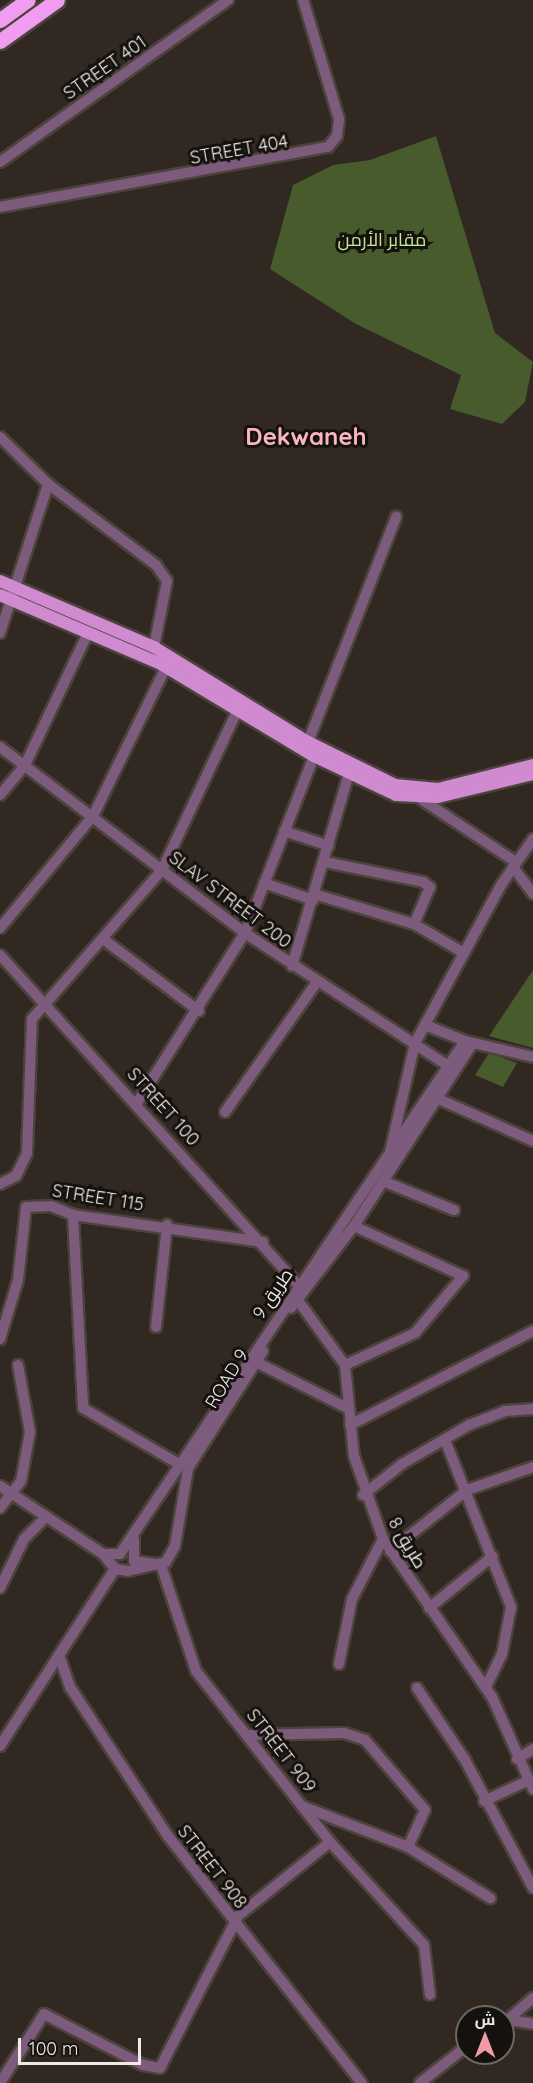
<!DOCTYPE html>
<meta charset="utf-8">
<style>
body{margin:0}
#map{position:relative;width:533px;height:2083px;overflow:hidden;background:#302821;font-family:Quicksand,Cairo,sans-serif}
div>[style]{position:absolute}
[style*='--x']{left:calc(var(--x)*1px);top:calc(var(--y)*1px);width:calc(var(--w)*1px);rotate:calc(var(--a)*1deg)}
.green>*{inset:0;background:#475b2c}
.roads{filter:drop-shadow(2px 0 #4b433c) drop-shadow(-2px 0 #4b433c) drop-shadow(0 2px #4b433c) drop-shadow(0 -2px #4b433c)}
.minor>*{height:10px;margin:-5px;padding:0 5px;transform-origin:5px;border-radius:5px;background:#7c5b7c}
.major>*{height:12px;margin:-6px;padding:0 6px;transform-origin:6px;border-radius:6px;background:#cf8ad0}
.highway>*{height:15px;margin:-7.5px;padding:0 7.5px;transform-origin:7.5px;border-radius:7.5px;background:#f09df1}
span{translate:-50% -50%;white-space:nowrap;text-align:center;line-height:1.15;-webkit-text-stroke:6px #15110e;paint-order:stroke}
.street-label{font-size:18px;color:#efeae5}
.park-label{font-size:18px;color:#c3e895}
.district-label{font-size:24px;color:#f9b5bd;font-weight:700}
.north{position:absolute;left:455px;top:2005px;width:60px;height:60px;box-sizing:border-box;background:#15110e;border:2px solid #6c6864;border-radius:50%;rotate:0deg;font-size:16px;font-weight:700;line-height:24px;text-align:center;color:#efeae5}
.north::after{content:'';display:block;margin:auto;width:21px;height:27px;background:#f49aa6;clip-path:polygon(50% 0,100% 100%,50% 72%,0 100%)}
.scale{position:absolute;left:18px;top:2038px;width:123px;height:27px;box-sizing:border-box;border:3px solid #efeae5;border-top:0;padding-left:8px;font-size:18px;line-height:21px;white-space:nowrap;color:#efeae5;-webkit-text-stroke:4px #15110e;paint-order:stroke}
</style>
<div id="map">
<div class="green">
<i style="clip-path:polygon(436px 136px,495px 333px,533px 362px,525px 402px,502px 424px,450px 409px,461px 375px,356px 324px,270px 269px,293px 185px,333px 165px,370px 160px)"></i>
<i style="clip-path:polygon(533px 970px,533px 1048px,489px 1036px)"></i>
<i style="clip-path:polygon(489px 1053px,517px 1063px,503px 1087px,475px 1075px)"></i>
</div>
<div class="roads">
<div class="minor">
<i style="--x:0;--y:162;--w:280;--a:-35.4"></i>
<i style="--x:0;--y:207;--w:333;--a:-10.4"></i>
<i style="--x:328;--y:147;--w:14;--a:-51"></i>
<i style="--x:337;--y:136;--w:17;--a:-83"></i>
<i style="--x:339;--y:119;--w:124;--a:-106.8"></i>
<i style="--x:0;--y:437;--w:67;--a:44.4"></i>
<i style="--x:48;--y:484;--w:135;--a:36.9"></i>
<i style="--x:156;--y:565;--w:19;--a:55"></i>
<i style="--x:167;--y:581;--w:67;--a:101.1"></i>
<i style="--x:0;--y:633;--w:157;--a:-72.1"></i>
<i style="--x:308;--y:742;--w:242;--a:-68.6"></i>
<i style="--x:0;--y:747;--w:308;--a:37.2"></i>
<i style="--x:245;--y:933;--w:250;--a:33.2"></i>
<i style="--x:0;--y:795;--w:39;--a:-50"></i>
<i style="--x:25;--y:765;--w:148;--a:-64.5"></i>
<i style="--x:421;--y:799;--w:114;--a:33.6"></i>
<i style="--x:284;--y:831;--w:47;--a:18.4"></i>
<i style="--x:325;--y:862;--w:100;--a:11.5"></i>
<i style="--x:423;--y:882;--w:9;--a:36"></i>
<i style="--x:430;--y:887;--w:40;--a:113.4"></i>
<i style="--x:513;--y:867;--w:34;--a:53"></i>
<i style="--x:264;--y:883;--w:52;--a:19.1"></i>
<i style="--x:314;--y:894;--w:104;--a:16.7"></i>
<i style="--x:414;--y:924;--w:58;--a:30.1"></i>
<i style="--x:0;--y:928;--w:146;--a:-50.3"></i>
<i style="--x:93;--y:816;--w:166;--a:-63.9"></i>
<i style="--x:103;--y:939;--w:120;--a:36.9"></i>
<i style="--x:0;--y:955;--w:445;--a:47.9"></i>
<i style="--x:292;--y:966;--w:200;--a:-73.5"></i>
<i style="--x:425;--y:1025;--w:43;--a:21.8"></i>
<i style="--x:432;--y:1096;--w:111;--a:24"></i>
<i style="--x:137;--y:1103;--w:201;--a:-57.6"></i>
<i style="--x:245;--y:933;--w:190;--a:-68.7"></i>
<i style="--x:225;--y:1112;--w:159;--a:-54.7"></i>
<i style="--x:390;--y:1152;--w:112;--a:-77.1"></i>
<i style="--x:415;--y:1043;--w:180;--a:-61.4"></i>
<i style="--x:501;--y:885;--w:56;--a:-55.2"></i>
<i style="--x:383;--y:1181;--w:77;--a:22.2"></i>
<i style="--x:0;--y:1184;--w:18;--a:-27"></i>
<i style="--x:16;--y:1176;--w:25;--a:-64"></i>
<i style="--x:27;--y:1153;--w:134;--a:-87.9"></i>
<i style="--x:32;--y:1019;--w:198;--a:-48.9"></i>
<i style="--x:162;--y:870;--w:176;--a:-64.7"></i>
<i style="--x:73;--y:1215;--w:193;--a:87"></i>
<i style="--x:83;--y:1408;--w:111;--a:30.3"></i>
<i style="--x:297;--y:1299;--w:82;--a:54"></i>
<i style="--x:345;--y:1365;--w:91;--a:84.4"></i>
<i style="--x:354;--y:1456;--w:88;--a:70.7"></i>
<i style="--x:383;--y:1539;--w:192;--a:55.4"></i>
<i style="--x:492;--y:1697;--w:101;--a:66"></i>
<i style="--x:291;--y:1308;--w:103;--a:-52.5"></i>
<i style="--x:354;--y:1226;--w:217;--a:-57"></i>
<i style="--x:156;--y:1327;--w:103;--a:-83.8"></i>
<i style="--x:0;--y:1339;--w:62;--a:-73"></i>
<i style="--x:18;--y:1280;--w:73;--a:-83.7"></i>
<i style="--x:26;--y:1207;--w:25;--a:-2"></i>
<i style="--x:51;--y:1206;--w:24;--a:22"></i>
<i style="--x:73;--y:1215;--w:192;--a:8.1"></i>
<i style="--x:256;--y:1362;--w:104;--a:26.8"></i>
<i style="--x:345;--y:1365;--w:77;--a:-24.6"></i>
<i style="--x:415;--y:1333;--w:75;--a:-49.9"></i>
<i style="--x:463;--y:1276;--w:120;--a:-155.4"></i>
<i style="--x:350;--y:1425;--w:206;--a:-27.2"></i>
<i style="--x:445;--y:1440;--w:180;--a:68.4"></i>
<i style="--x:511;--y:1607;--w:48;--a:100.8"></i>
<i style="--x:502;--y:1654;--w:37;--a:116"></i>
<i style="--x:0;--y:1486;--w:123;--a:33.4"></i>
<i style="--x:103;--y:1554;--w:17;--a:0"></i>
<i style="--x:120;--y:1554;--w:618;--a:-56.08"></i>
<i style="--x:465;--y:1041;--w:70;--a:13.2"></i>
<i style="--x:363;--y:1495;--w:50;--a:-38.5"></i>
<i style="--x:402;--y:1464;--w:78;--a:-30.2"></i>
<i style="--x:469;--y:1425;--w:39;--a:-21"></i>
<i style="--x:505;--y:1411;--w:28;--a:-4"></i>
<i style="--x:0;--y:1508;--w:34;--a:-52"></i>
<i style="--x:21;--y:1481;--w:50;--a:-79.6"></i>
<i style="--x:30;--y:1432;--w:68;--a:-100.2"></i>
<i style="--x:134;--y:1539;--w:22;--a:90"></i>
<i style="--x:134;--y:1561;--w:27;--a:8"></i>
<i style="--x:161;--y:1565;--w:112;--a:71.7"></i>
<i style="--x:196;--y:1671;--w:217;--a:51.9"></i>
<i style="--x:330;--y:1842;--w:139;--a:47.6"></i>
<i style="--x:424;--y:1945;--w:50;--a:83.2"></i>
<i style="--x:390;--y:1551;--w:98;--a:-38.4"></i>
<i style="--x:467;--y:1490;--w:70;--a:-19.2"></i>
<i style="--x:103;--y:1554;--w:19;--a:51"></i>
<i style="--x:115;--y:1569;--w:13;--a:9"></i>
<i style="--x:128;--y:1571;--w:39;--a:-13"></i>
<i style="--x:166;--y:1562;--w:18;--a:-61"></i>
<i style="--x:175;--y:1546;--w:79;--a:-80.5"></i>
<i style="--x:188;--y:1468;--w:139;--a:-57.3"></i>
<i style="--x:0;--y:1588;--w:55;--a:-63.9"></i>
<i style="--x:24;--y:1539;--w:30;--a:-45"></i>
<i style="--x:429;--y:1608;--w:82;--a:-39.1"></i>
<i style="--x:59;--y:1655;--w:34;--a:71"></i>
<i style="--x:70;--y:1687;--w:178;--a:56.7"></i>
<i style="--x:168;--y:1836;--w:314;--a:51.9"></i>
<i style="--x:339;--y:1664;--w:66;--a:-78.7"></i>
<i style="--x:352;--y:1599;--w:68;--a:-62.7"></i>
<i style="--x:417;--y:1688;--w:87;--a:56.3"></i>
<i style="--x:465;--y:1760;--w:145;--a:62"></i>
<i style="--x:247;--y:1735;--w:97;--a:-1.2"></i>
<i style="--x:344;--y:1733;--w:22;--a:18"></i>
<i style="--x:365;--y:1740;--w:92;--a:49.4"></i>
<i style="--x:425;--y:1810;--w:41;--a:114.7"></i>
<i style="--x:0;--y:1746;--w:211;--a:-57"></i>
<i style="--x:517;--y:1759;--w:19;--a:-32"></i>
<i style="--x:484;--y:1801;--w:47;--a:-24.9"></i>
<i style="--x:304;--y:1807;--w:111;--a:21"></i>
<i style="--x:408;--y:1847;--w:97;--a:31.9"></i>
<i style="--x:511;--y:2017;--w:29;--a:-41"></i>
<i style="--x:503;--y:2019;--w:30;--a:9"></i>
<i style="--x:0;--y:2083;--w:82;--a:-57.5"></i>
<i style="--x:44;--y:2014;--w:111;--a:27.3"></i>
<i style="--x:143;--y:2065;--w:17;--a:10"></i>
<i style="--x:160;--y:2068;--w:171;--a:-62.8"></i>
<i style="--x:238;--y:1916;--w:118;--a:-38.8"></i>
<i style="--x:420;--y:2083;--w:60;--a:-38.2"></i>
</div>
<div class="major">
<i style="--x:0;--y:581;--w:168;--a:23.2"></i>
<i style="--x:154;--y:647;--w:181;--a:31.7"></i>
<i style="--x:308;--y:742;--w:97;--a:26.3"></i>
<i style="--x:395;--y:785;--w:43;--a:5.3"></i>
<i style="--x:438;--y:789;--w:98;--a:-14.2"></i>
<i style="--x:0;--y:595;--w:173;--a:23.2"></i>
<i style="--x:159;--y:663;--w:181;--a:31"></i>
<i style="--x:314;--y:756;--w:91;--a:25.4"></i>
<i style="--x:396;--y:795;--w:42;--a:2.7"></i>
<i style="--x:438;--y:797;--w:98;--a:-13.6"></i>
</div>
<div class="highway">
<i style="--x:0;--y:20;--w:34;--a:-36"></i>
<i style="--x:0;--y:41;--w:70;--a:-35.7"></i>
</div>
</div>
<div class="street-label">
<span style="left:105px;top:68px;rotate:-35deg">STREET 401</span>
<span style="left:239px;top:150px;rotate:-10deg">STREET 404</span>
<span style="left:230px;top:900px;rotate:37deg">SLAV STREET 200</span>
<span style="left:163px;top:1107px;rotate:48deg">STREET 100</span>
<span style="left:98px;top:1198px;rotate:9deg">STREET 115</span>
<span style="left:273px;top:1294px;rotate:-56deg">9 طريق</span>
<span style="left:227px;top:1379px;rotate:-59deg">ROAD 9</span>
<span style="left:407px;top:1543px;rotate:59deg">طريق 8</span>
<span style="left:281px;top:1751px;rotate:52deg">STREET 909</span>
<span style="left:212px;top:1867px;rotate:52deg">STREET 908</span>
</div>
<div class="park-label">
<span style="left:382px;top:240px">مقابر الأرمن</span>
</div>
<div class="district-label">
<span style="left:306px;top:437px">Dekwaneh</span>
</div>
<div class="north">ش</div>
<div class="scale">100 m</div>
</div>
